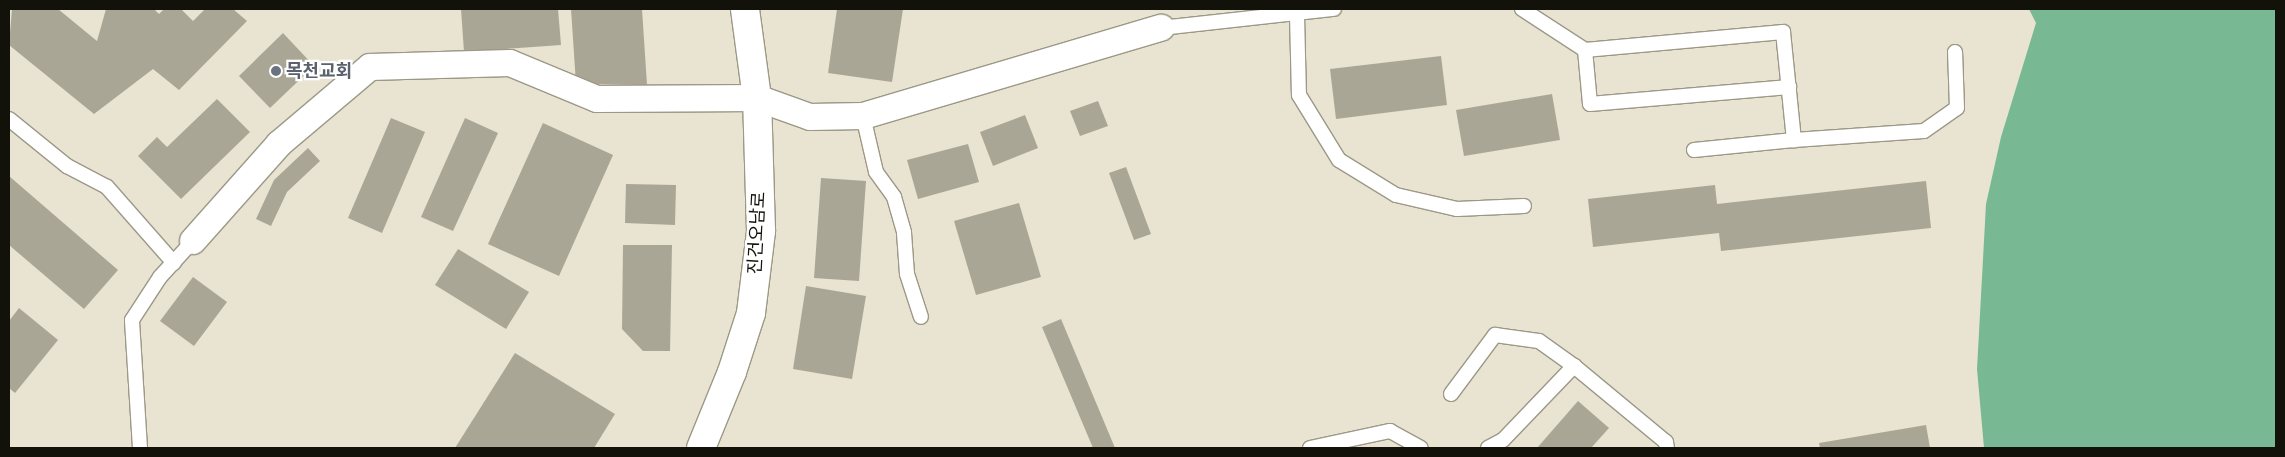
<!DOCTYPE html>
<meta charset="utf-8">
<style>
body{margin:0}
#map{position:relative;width:2285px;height:457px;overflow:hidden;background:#e8e4d1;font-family:Figtree,"Noto Sans KR",sans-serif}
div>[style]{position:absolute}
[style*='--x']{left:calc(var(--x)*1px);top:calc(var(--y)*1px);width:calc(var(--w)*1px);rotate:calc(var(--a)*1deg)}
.forest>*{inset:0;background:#78b994}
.building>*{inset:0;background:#aaa695}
.roads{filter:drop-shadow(1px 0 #9c9887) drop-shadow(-1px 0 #9c9887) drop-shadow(0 1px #9c9887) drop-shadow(0 -1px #9c9887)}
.lane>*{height:14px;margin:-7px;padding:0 7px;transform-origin:7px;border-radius:7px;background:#fff}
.street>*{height:26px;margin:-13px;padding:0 13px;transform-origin:13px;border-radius:13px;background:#fff}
.secondary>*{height:28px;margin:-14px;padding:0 14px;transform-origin:14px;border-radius:14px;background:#fff}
.dots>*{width:14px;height:14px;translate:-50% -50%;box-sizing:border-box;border:2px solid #fff;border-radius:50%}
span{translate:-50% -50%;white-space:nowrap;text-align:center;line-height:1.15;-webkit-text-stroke:4.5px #fff;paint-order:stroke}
.worship-label{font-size:18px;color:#5b616d;font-weight:700}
.left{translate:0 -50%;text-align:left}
.street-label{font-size:18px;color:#12110a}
.frame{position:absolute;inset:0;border:10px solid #12110a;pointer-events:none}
</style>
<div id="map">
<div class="forest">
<i style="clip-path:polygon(2029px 9px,2276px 9px,2276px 448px,1984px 448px,1977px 369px,1986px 204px,2001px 137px,2036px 23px)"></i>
</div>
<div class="building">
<i style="clip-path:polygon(12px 9px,58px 9px,97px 41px,106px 9px,154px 9px,159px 14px,164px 9px,181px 9px,193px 21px,205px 9px,233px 9px,247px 21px,179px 90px,153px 69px,94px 114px,9px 45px)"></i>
<i style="clip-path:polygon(461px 9px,558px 9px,561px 45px,464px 52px)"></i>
<i style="clip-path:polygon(571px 9px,642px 9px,647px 85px,576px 84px)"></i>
<i style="clip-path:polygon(837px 9px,903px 9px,892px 82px,828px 73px)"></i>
<i style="clip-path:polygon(283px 33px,314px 66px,270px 108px,239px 76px)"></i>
<i style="clip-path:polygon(1441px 56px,1447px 105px,1336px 119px,1330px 69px)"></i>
<i style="clip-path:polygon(1552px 94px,1560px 140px,1464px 156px,1456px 110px)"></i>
<i style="clip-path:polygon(217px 99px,250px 132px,181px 199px,138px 156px,157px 137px,167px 147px)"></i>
<i style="clip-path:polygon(1098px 101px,1108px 126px,1080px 136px,1070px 111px)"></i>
<i style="clip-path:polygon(1025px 115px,1038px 148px,993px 166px,980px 132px)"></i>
<i style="clip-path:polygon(391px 118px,425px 132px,382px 233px,348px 218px)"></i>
<i style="clip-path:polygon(465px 118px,498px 133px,453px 231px,421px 217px)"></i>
<i style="clip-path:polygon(543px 123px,613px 155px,559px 276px,488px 244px)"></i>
<i style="clip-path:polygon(968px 144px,979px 182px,918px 199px,907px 160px)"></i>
<i style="clip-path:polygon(308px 148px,320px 161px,287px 192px,271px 226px,256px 219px,274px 180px)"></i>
<i style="clip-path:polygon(1126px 167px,1151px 234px,1134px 240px,1109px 173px)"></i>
<i style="clip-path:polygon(9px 176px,118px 270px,84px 309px,9px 245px)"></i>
<i style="clip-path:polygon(821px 178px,866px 181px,859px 281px,814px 278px)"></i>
<i style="clip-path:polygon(1926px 181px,1931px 228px,1721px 251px,1719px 233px,1593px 247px,1588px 199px,1715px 185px,1717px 204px)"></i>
<i style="clip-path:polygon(626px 184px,676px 185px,675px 225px,625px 223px)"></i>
<i style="clip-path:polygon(1019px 203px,1041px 277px,976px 295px,954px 221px)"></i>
<i style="clip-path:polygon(623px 245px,672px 245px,670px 351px,643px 351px,622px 329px)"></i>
<i style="clip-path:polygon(458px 249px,529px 292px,506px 329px,435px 285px)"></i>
<i style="clip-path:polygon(193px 277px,227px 302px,194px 346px,160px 321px)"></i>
<i style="clip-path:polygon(806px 286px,866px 296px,852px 379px,793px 369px)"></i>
<i style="clip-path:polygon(19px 308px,58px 340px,15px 393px,9px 388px,9px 321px)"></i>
<i style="clip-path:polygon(1061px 319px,1115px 448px,1093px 448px,1042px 327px)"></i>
<i style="clip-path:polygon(515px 353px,615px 414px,594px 448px,455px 448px)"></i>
<i style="clip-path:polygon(1578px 401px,1609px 428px,1591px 448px,1537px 448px)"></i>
<i style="clip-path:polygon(1926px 425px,1930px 448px,1820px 448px,1819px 443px)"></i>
</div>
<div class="roads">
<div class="lane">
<i style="--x:1522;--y:9;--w:75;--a:33.1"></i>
<i style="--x:1585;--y:50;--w:199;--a:-5.2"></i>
<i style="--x:1783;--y:32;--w:109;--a:84.2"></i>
<i style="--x:1794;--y:140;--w:130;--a:-4"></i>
<i style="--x:1924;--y:131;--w:40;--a:-34.9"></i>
<i style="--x:1957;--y:108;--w:56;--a:-92"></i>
<i style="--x:1297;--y:15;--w:80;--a:88.6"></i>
<i style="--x:1299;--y:95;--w:76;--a:58.4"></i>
<i style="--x:1339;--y:160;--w:67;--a:31.6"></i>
<i style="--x:1396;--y:195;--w:63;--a:12.9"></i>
<i style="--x:1457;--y:209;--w:67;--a:-2.6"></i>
<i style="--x:1161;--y:28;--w:174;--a:-6.3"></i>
<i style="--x:1585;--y:50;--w:54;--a:84.7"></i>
<i style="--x:1590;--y:104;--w:200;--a:-4.9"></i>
<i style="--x:863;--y:116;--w:57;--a:76.9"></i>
<i style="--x:876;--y:172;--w:31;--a:54"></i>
<i style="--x:894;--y:197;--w:37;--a:74"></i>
<i style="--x:904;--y:233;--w:41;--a:85.8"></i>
<i style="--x:907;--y:274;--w:45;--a:72"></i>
<i style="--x:9;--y:119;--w:75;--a:39"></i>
<i style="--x:67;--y:166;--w:45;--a:27.7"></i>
<i style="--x:107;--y:187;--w:101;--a:48.6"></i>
<i style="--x:1694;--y:150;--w:100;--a:-5.7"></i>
<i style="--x:1451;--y:394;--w:74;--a:-53.3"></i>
<i style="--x:1495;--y:335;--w:44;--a:7.8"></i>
<i style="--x:1539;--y:341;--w:43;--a:35.5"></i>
<i style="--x:140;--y:448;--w:128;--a:-93.6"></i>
<i style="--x:132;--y:320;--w:51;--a:-56.9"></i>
<i style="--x:160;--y:277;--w:49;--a:-47.5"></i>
<i style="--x:1310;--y:448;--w:82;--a:-12"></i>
<i style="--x:1390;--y:431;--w:35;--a:29"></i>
<i style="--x:1488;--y:448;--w:17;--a:-28"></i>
<i style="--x:1503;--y:440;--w:103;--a:-46.2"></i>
<i style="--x:1574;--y:366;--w:119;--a:39.6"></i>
<i style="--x:1666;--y:442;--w:6;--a:81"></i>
</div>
<div class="street">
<i style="--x:193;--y:241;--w:130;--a:-48.4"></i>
<i style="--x:279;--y:144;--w:119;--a:-40.2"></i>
<i style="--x:370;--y:67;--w:140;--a:-1.6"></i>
<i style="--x:510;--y:63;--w:94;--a:22.5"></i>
<i style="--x:597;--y:99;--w:160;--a:-0.4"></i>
<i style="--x:757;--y:98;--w:56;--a:19.7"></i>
<i style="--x:810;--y:117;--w:53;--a:-1.1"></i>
<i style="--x:863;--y:116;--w:311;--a:-16.5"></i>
</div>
<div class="secondary">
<i style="--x:701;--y:448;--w:82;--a:-67.8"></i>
<i style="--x:732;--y:372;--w:62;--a:-72.1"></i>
<i style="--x:751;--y:313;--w:83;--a:-83"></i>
<i style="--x:761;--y:231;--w:133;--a:-91.7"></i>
<i style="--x:757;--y:98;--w:90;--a:-97.7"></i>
</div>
</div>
<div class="dots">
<i style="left:276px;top:71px;background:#6b7280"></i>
</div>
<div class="worship-label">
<span class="left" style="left:286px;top:71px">목천교회</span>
</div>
<div class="street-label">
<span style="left:757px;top:233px;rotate:-87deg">진건오남로</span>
</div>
<div class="frame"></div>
</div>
